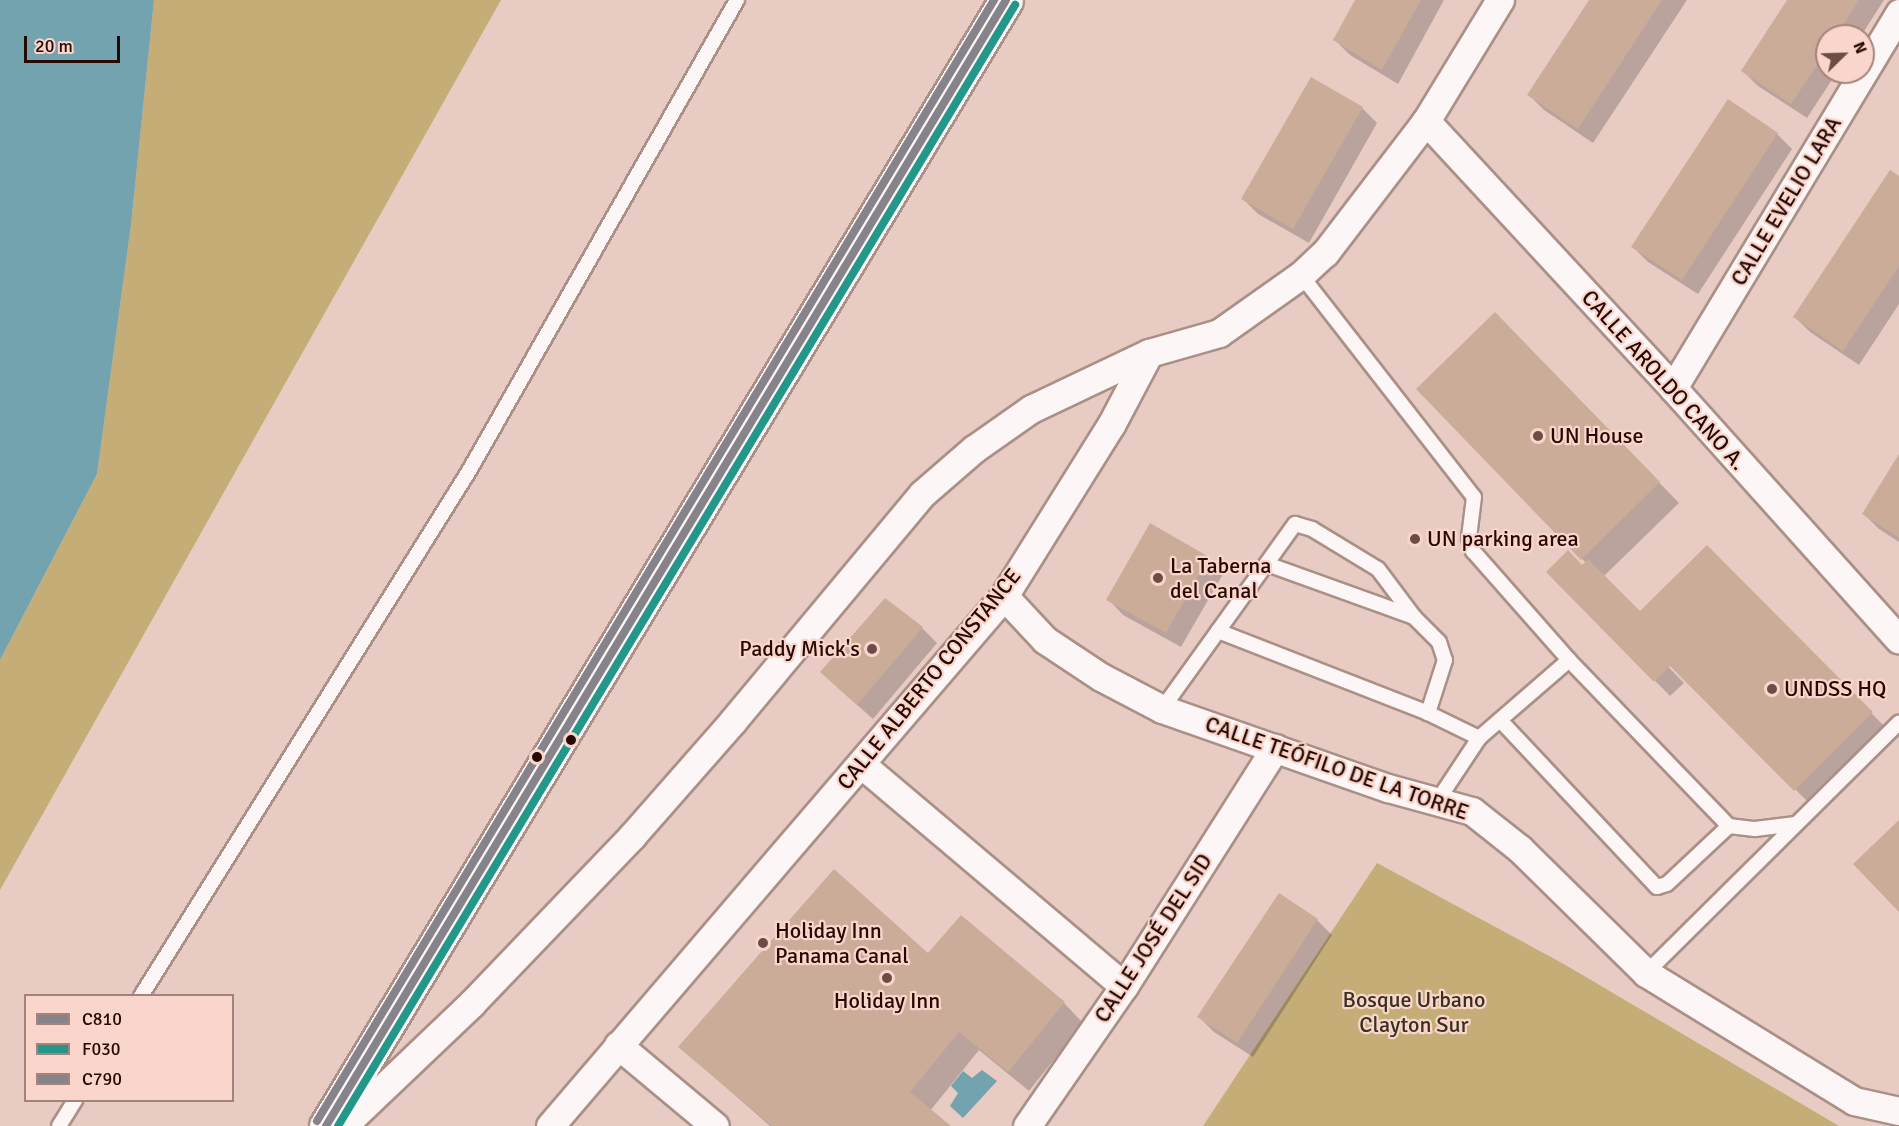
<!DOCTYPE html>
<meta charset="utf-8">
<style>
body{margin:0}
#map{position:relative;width:1899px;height:1126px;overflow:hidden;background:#e8ccc3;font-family:Signika,sans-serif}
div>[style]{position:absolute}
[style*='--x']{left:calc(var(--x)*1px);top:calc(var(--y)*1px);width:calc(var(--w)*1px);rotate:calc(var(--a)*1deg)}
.forest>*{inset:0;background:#c4ad77}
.water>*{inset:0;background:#72a3af}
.shadow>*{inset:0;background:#0003}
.building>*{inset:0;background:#caac99}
.roads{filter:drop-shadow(2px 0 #aa9087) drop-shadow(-2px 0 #aa9087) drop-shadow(0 2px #aa9087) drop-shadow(0 -2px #aa9087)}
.lane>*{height:14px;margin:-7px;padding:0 7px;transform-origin:7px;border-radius:7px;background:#fcf7f6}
.street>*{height:27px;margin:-13.5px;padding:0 13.5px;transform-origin:13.5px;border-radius:13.5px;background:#fcf7f6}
.primary>*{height:33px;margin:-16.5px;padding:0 16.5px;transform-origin:16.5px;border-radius:16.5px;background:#fcf7f6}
.bus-1>*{height:8px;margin:-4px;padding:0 4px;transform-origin:4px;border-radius:4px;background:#87838a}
.bus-2>*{height:8px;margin:-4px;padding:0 4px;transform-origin:4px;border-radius:4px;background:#23988a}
.bus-3>*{height:8px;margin:-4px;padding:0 4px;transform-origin:4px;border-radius:4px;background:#87838a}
.dots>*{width:16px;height:16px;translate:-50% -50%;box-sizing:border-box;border:3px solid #f9d5cb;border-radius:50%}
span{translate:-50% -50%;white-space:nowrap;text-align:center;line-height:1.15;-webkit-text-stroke:4.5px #f9d5cb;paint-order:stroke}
.street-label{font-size:22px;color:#270903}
.poi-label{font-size:22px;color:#270903}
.left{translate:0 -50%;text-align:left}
.right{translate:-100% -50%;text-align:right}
.park-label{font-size:22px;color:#35311d}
.legend{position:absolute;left:24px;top:994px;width:210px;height:108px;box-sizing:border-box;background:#f9d5cb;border:2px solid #a5837b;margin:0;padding:8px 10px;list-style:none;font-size:18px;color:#270903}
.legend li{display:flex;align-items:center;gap:12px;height:30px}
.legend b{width:30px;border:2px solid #a5837b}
.north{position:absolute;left:1815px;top:24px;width:60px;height:60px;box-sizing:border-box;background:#f9d5cb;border:2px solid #a5837b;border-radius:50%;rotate:67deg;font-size:16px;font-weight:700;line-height:24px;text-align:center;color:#270903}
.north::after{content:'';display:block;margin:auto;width:21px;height:27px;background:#6b4d46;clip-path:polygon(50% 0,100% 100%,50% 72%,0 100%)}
.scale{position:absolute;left:24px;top:36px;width:96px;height:27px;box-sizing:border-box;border:3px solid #270903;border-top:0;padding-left:8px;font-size:18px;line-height:21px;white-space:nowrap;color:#270903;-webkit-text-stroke:4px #f9d5cb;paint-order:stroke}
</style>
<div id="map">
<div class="forest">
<i style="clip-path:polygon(154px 0,501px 0,0 890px,0 660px,97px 474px,131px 225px)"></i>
<i style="clip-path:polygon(1377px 863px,1562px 963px,1839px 1126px,1203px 1126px)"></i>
</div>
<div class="water">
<i style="clip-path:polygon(0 0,154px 0,131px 225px,97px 474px,0 660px)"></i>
<i style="clip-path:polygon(982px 1070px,997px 1081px,963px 1118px,950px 1106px,958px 1093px,951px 1086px,963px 1071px,972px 1078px)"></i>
</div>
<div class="shadow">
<i style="clip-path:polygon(1357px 0,1444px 0,1398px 84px,1350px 55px,1335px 40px)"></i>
<i style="clip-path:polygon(1591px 0,1687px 0,1593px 143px,1544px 110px,1529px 95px)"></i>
<i style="clip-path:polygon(1789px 0,1884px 0,1861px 36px,1827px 36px,1827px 72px,1837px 72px,1807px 118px,1758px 86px,1743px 71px)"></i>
<i style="clip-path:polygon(1362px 108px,1377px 123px,1309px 243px,1258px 214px,1243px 199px)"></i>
<i style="clip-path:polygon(1777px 134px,1792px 149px,1698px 294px,1648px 262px,1633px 247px)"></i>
<i style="clip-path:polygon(1899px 178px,1899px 304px,1859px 365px,1810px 332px,1795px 317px)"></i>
<i style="clip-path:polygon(1515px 334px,1679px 503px,1604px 576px,1640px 613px,1707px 547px,1891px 733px,1815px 809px,1647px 641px,1645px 643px,1684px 683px,1670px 696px,1549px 572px,1583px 566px,1586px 563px,1418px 389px)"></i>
<i style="clip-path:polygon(1899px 457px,1899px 542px,1879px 529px,1864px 514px)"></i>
<i style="clip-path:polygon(1208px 558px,1223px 574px,1181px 647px,1123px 615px,1108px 599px)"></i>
<i style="clip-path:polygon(922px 628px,937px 643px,873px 719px,837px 687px)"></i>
<i style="clip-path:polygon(1317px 920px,1332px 935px,1253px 1057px,1214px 1032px,1199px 1017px)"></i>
<i style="clip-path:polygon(928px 955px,1064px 1003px,1083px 1023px,1029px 1091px,979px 1050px,930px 1111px,948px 1126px,770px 1126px,680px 1047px)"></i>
</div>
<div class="building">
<i style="clip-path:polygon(1355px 0,1421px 0,1382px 70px,1333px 40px)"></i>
<i style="clip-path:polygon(1589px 0,1662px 0,1578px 129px,1527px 95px)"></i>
<i style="clip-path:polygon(1787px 0,1859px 0,1836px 36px,1827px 36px,1827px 50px,1791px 104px,1741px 71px)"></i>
<i style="clip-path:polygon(1311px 77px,1363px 107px,1293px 229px,1241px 199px)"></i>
<i style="clip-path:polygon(1728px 99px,1778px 133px,1682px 280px,1631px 247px)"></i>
<i style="clip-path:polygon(1890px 170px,1899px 176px,1899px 266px,1843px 351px,1793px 317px)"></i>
<i style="clip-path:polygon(1495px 312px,1660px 482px,1581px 560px,1416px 389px)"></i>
<i style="clip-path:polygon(1899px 454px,1899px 538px,1862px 514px)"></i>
<i style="clip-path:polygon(1150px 523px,1209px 557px,1166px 633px,1106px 600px)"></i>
<i style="clip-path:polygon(1707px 545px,1873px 712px,1794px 791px,1670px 666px,1654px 682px,1546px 572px,1568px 550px,1582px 565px,1588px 559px,1640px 611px)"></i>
<i style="clip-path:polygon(885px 598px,923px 627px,857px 705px,820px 672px)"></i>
<i style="clip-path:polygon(1899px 820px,1899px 912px,1853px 864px)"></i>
<i style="clip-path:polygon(834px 869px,928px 953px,961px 915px,1065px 1002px,1008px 1072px,959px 1032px,910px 1092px,951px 1126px,772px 1126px,678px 1047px)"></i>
<i style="clip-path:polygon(1279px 893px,1318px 919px,1237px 1043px,1197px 1017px)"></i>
</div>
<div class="roads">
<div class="lane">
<i style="--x:1301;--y:275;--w:281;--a:52.1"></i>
<i style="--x:1474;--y:497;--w:41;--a:97"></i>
<i style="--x:1469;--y:538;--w:14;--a:73"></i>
<i style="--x:1473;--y:551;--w:145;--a:48.6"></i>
<i style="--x:1569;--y:660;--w:231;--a:46.1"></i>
<i style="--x:1729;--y:826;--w:26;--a:7"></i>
<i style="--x:1755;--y:829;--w:41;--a:-7"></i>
<i style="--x:1267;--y:564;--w:156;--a:19.8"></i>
<i style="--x:1218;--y:631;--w:225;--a:21.3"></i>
<i style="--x:1428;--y:713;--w:57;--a:26.1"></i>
<i style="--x:1162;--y:709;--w:228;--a:-54.3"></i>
<i style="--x:1295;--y:524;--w:18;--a:16"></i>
<i style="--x:1312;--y:529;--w:77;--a:31.2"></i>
<i style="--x:1378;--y:569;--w:60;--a:53.1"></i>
<i style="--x:1414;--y:617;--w:35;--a:45"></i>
<i style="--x:1439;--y:642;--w:19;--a:72"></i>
<i style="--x:1445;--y:660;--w:56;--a:107.8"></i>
<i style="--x:1500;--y:720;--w:229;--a:46.8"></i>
<i style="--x:1657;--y:887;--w:10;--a:-17"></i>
<i style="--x:1667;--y:884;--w:85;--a:-43.1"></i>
<i style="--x:1438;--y:800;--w:74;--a:-56.5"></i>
<i style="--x:1479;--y:738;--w:119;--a:-40.9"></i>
<i style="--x:1646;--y:973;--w:356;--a:-44.7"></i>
<i style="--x:141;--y:996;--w:619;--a:-58"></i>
<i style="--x:469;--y:471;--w:542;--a:-60.36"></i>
<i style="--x:59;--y:1126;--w:31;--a:-58"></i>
</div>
<div class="street">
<i style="--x:1426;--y:121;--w:364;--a:47.2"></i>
<i style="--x:1673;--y:388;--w:338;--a:48.1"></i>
<i style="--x:1673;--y:388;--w:438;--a:-58.9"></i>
<i style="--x:1004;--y:596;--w:60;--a:47"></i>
<i style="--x:1045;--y:640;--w:67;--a:33.5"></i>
<i style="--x:1101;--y:677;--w:69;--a:27.7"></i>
<i style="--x:1162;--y:709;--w:239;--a:19.3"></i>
<i style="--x:1388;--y:788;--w:87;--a:15.3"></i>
<i style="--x:1472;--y:811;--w:61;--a:38.4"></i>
<i style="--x:1520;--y:849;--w:177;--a:44.5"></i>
<i style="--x:1646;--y:973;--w:244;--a:31.6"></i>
<i style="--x:1854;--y:1101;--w:46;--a:12.5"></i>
<i style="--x:861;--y:764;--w:344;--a:40.2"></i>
<i style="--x:618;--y:1045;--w:126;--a:39.9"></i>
<i style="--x:343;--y:1126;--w:177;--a:-43.6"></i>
<i style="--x:471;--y:1004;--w:233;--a:-46.2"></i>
<i style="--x:632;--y:836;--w:152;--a:-48.7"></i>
<i style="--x:732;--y:722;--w:297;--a:-50.2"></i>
<i style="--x:922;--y:494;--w:69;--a:-40.9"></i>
<i style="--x:974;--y:449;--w:70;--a:-35.1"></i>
<i style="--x:1031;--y:409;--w:131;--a:-25.4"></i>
<i style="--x:550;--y:1126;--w:698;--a:-49.42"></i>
<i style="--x:1004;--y:596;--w:202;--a:-58"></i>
<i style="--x:1111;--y:425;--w:81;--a:-62.2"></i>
<i style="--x:1149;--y:353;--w:73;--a:-15.9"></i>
<i style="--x:1219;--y:333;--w:100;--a:-35.3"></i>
<i style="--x:1301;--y:275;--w:33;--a:-43"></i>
<i style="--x:1325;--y:253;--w:166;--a:-52.6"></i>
<i style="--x:1426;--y:121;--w:142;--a:-58.6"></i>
<i style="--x:1027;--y:1126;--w:170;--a:-55.3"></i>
<i style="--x:1124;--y:986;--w:282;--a:-57.6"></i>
</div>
<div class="primary">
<i style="--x:326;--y:1126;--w:1315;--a:-58.87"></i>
</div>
</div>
<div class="bus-1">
<i style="--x:326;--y:1126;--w:1315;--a:-58.87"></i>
</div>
<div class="bus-2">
<i style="--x:338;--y:1126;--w:1310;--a:-58.87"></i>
</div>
<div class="bus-3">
<i style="--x:317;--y:1121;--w:1310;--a:-58.87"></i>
</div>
<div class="dots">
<i style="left:1538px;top:436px;background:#6b4d46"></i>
<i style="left:1415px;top:539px;background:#6b4d46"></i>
<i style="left:1158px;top:578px;background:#6b4d46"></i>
<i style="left:872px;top:649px;background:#6b4d46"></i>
<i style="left:1772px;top:689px;background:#6b4d46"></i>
<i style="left:571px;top:740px;background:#270903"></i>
<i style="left:537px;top:757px;background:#270903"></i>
<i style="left:763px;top:943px;background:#6b4d46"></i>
<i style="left:887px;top:978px;background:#6b4d46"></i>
</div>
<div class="street-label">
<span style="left:1786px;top:201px;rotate:-59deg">CALLE EVELIO LARA</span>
<span style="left:1664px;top:380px;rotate:48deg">CALLE AROLDO CANO A.</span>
<span style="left:929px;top:679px;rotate:-51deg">CALLE ALBERTO CONSTANCE</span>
<span style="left:1337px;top:768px;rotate:19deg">CALLE TEÓFILO DE LA TORRE</span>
<span style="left:1153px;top:938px;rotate:-57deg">CALLE JOSÉ DEL SID</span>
</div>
<div class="poi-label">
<span class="left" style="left:1550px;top:436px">UN House</span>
<span class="left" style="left:1427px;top:539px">UN parking area</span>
<span class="left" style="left:1170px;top:578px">La Taberna<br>del Canal</span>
<span class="right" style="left:860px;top:649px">Paddy Mick's</span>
<span class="left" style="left:1784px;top:689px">UNDSS HQ</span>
<span class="left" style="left:775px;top:943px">Holiday Inn<br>Panama Canal</span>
<span style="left:887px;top:1001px">Holiday Inn</span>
</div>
<div class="park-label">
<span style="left:1414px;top:1012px">Bosque Urbano<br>Clayton Sur</span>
</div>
<ul class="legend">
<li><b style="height:8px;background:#87838a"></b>C810</li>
<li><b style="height:8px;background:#23988a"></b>F030</li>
<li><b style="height:8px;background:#87838a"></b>C790</li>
</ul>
<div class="north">N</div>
<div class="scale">20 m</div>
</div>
